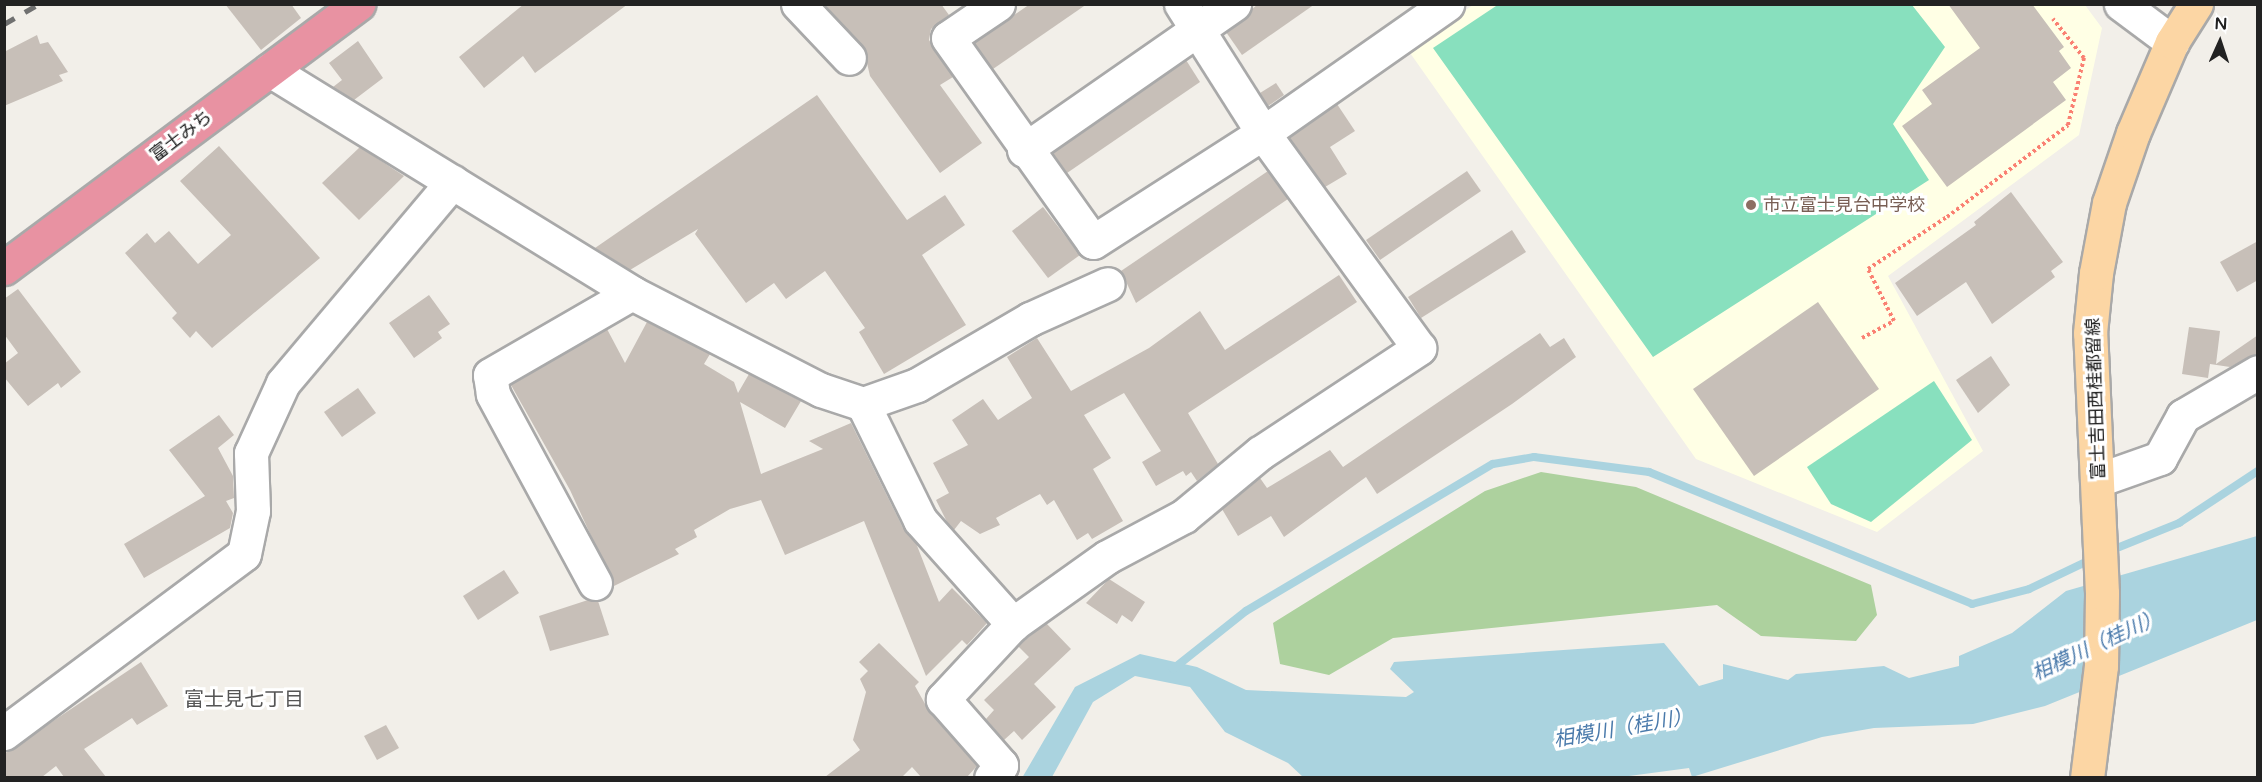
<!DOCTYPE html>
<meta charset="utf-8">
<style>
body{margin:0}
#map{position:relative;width:2262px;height:782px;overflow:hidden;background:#f2efe9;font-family:"Varela Round","Noto Sans JP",sans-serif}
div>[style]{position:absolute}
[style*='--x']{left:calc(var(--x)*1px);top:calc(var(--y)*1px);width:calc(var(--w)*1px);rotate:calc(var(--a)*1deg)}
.education>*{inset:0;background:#ffffe5}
.forest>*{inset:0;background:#add19e}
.pitch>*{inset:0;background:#88e0be}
.water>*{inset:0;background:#aad3df}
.stream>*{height:8px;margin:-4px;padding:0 4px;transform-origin:4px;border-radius:4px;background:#aad3df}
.building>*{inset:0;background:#c7bfb8}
.path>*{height:4px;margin-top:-2px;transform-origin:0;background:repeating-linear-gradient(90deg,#fa8072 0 3px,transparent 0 6px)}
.roads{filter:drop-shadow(2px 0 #a9a9a9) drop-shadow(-2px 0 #a9a9a9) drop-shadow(0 2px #a9a9a9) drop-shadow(0 -2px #a9a9a9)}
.minor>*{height:33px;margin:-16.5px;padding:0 16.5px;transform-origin:16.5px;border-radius:16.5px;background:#fff}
.major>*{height:33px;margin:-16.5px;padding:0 16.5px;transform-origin:16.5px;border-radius:16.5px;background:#fcd6a4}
.highway>*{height:33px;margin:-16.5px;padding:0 16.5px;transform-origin:16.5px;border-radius:16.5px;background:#e892a2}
.rail>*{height:4.5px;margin-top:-2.25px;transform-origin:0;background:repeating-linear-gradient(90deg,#707070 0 12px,transparent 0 24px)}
.dots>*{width:16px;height:16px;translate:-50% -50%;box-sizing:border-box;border:3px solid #fff;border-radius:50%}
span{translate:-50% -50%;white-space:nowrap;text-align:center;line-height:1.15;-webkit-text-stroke:6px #fff;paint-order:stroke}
.street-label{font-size:18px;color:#222}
.education-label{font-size:18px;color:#785e54}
.left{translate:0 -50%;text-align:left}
.water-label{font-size:20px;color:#4a7aab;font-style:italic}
.neighbourhood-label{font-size:20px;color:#555}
.frame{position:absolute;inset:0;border:6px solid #222;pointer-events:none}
.north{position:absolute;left:2190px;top:12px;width:60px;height:60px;-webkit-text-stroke:4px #fff;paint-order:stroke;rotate:3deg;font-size:16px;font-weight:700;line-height:24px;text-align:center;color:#222}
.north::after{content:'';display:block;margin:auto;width:21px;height:27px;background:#222;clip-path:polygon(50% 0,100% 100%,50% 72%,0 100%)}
</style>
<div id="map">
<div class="education">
<i style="clip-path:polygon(1473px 5px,2085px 5px,2102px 28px,2079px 135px,1888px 276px,1983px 451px,1877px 532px,1696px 459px,1408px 50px)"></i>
</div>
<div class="forest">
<i style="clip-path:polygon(1541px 472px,1636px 487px,1871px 585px,1877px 615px,1856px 641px,1761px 636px,1717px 605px,1393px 638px,1329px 675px,1280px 664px,1273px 623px,1485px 491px)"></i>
</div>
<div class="pitch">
<i style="clip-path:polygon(1499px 4px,1912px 5px,1945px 47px,1893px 124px,1929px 180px,1653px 357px,1433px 48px)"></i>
<i style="clip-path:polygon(1934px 381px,1972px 440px,1871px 522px,1831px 504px,1807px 467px)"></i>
</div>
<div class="water">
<i style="clip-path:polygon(2257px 536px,2257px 620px,2045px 706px,1973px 724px,1874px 728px,1822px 737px,1692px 777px,1689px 768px,1614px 778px,1303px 777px,1288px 763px,1225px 732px,1190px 687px,1135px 676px,1093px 702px,1052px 777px,1022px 778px,1075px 687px,1140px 654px,1197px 667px,1246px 690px,1406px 697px,1414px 692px,1390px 669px,1394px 662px,1664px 643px,1699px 686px,1723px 679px,1723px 664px,1788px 680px,1796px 674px,1884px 666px,1909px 678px,1959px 666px,1959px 656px,2012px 633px,2066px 591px)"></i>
</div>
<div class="stream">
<i style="--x:2107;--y:552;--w:78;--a:-21.9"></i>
<i style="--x:2179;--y:523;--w:95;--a:-33.4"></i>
<i style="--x:1173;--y:669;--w:93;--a:-38.5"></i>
<i style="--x:1246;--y:611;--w:287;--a:-30.8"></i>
<i style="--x:1493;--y:464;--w:42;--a:-9.7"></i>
<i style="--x:1534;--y:457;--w:116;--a:7.4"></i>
<i style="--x:1649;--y:472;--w:349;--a:22.2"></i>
<i style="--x:1972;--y:604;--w:59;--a:-14.7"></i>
<i style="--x:2029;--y:589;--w:70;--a:-25.5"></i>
</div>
<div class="building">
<i style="clip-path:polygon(225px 4px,291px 4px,301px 18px,261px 50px)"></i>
<i style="clip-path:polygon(524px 4px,628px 4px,535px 73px,523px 56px,484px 88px,459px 57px)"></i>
<i style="clip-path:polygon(824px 4px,941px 4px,949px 15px,931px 29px,929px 40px,953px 77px,940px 85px,982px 143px,940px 173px,870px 76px,863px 46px)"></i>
<i style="clip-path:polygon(1030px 4px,1087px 4px,993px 69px,974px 43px)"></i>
<i style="clip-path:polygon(1258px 4px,1315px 4px,1242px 55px,1226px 32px)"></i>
<i style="clip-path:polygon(1948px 4px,2032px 4px,2064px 47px,2059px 51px,2071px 68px,2053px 82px,2066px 100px,1947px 187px,1902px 126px,1932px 104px,1922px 90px,1980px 48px)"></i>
<i style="clip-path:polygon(37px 35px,40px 44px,48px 42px,68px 72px,59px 75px,63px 81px,4px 106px,4px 52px)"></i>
<i style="clip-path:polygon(358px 41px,383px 78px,354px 100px,333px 87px,342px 80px,329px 63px)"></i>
<i style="clip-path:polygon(1186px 60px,1200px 82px,1067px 173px,1053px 153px)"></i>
<i style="clip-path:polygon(1276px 83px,1284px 95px,1268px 106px,1260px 93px)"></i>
<i style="clip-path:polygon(817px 95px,907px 220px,945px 195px,965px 225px,922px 255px,966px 325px,884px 374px,859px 332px,865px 328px,825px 271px,786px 299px,774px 283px,746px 303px,695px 234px,698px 229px,630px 270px,595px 248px)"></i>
<i style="clip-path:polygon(1337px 104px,1355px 131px,1330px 147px,1347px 174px,1325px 187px,1289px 137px)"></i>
<i style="clip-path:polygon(219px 146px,320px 258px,212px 348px,196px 331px,190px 338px,172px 318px,177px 313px,125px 253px,147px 233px,155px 243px,169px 231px,198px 264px,231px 235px,180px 181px)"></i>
<i style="clip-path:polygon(360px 147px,404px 176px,359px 220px,322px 183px)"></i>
<i style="clip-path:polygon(1268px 171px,1288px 199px,1136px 303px,1121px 271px)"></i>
<i style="clip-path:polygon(1467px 171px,1481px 191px,1380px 260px,1366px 240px)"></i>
<i style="clip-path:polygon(2011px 192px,2063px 262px,2051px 271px,2055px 277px,1992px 324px,1966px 282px,1917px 316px,1895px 283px,1976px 225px,1974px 222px)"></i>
<i style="clip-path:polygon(1043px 207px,1080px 255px,1048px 278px,1012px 231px)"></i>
<i style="clip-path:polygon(1512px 230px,1526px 252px,1421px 318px,1408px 297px)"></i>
<i style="clip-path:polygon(2258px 241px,2258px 280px,2237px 292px,2220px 262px)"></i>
<i style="clip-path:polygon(1339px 275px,1357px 302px,1188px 413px,1218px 464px,1197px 481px,1191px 472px,1186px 476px,1183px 471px,1156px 486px,1142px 462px,1161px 451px,1124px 393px,1084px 415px,1111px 458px,1093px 469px,1123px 521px,1092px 539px,1088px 533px,1077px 540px,1054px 500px,1047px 505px,1040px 494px,996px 518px,1000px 525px,980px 534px,961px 521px,954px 530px,948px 524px,936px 500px,949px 493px,933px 463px,968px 445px,952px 420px,983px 399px,998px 420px,1032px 398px,1007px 357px,1037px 338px,1071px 391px,1149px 348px,1200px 311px,1225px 350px)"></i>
<i style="clip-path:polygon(18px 289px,81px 372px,61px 388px,58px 383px,28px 406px,4px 377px,4px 364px,18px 353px,4px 334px,4px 299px)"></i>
<i style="clip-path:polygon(429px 295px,450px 324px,438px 332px,442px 338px,414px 358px,389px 323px)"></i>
<i style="clip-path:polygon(1818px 302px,1879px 389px,1754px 476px,1693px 389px)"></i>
<i style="clip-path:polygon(647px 322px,710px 354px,704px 364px,734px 382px,738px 393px,749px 374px,801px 401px,785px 428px,740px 402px,761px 474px,823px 449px,809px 441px,851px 423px,903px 528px,916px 543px,939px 602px,952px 588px,987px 623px,967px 645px,962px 640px,926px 676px,864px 521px,785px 555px,761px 500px,730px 509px,694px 530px,697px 537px,675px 549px,679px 554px,614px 586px,570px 490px,511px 385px,607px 329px,625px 363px)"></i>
<i style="clip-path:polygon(2189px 327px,2220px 331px,2216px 364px,2258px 335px,2258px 353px,2230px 367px,2210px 364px,2208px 378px,2182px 374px)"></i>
<i style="clip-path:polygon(1540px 333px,1550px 347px,1564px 338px,1576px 357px,1512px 404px,1377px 494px,1366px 477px,1284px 537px,1271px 516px,1238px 536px,1222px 509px,1260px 478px,1267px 488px,1330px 450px,1343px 467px)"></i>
<i style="clip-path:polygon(1991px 356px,2010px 385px,1978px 413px,1956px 380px)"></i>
<i style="clip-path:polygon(358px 388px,376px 413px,342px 437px,324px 412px)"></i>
<i style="clip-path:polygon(219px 415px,234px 435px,218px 448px,233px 476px,234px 498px,226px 501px,233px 513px,230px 528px,144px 578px,124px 544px,205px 496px,169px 450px)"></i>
<i style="clip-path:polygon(504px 570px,519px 593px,478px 620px,463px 596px)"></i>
<i style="clip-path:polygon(1109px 579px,1145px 602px,1132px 622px,1122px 615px,1117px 624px,1086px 603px)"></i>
<i style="clip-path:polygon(588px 600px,598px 601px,609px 635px,550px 651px,539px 616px)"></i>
<i style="clip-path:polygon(1046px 623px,1071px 649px,1034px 684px,1056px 707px,1022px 740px,1014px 731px,1004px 740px,986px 719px,994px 710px,984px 700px,1029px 657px,1018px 646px)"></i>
<i style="clip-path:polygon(879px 643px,919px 682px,915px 686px,929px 711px,977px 766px,967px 777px,921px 777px,912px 767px,902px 777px,825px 777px,860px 750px,853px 740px,866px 692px,860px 679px,868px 671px,859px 662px)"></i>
<i style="clip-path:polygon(141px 662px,168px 706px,137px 725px,132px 718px,84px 749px,106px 777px,64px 777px,56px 766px,42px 777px,4px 777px,4px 754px)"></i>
<i style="clip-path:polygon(386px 725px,399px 748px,377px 760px,364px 736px)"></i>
</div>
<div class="path">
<i style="--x:1862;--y:338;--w:36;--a:-28"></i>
<i style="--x:1894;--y:321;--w:58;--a:-116.6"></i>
<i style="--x:1868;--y:269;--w:95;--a:-33.4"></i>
<i style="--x:1947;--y:217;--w:152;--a:-37.2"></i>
<i style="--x:2068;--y:125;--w:69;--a:-76.6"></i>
<i style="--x:2084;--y:58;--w:50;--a:-128.5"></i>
</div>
<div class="roads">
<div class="minor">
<i style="--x:798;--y:4;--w:74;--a:46.6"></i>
<i style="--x:998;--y:4;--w:60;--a:145.8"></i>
<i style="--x:948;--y:38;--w:250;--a:54.6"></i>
<i style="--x:1093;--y:242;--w:202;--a:-32.7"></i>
<i style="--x:1263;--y:133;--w:225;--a:-35"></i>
<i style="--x:2121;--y:4;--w:64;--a:36.7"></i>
<i style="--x:270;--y:70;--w:425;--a:31.6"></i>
<i style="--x:632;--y:293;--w:212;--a:27.2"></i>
<i style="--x:821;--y:390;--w:44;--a:18.4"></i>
<i style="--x:863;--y:404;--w:57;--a:-19.4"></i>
<i style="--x:917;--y:385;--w:131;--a:-30.3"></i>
<i style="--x:1030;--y:319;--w:85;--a:-24.2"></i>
<i style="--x:1024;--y:150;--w:256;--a:-34.8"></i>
<i style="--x:863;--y:404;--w:129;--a:63.8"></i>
<i style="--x:920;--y:520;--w:140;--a:48.2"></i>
<i style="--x:1013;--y:624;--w:103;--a:133"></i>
<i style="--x:943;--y:699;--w:88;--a:48.7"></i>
<i style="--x:1001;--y:765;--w:16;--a:128"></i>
<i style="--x:2098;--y:480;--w:66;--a:-19.5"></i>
<i style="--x:2160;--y:458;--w:48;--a:-61.3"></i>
<i style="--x:2183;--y:416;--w:87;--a:-30.4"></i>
<i style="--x:595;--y:583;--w:215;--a:-118.4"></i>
<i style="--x:493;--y:394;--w:19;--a:-99"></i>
<i style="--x:490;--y:375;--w:164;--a:-30"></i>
<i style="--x:1013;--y:624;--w:115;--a:-35.5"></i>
<i style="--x:1107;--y:557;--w:87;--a:-28"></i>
<i style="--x:1184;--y:516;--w:99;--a:-39.7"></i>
<i style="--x:1260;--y:453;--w:191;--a:-33.4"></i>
<i style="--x:1419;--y:348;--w:266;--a:-126"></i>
<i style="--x:1263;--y:133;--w:153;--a:-122.4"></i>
<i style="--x:4;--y:733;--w:299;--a:-36.7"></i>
<i style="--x:244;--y:554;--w:44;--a:-78.2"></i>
<i style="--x:253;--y:511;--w:58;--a:-92"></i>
<i style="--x:251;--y:453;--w:77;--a:-65.4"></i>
<i style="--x:283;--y:383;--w:263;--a:-49.9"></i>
</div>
<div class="major">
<i style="--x:2087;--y:778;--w:113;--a:-82.9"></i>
<i style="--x:2101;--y:666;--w:73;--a:-89.2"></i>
<i style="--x:2102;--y:593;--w:260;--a:-92.6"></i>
<i style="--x:2090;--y:333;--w:60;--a:-84.3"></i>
<i style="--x:2096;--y:273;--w:71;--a:-79.5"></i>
<i style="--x:2109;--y:203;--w:74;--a:-71.1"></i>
<i style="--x:2133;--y:133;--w:99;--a:-66.8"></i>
<i style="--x:2172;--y:42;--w:45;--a:-57.7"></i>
</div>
<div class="highway">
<i style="--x:4;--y:268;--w:442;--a:-36.7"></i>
</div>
</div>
<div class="rail">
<i style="--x:4;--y:24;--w:39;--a:-30"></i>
</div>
<div class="dots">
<i style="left:1751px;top:205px;background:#8d6e63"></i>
</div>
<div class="street-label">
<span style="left:181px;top:136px;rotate:-37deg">富士みち</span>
<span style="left:2096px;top:399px;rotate:-92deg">富士吉田西桂都留線</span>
</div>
<div class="education-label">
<span class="left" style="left:1763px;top:205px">市立富士見台中学校</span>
</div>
<div class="water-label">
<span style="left:2097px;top:646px;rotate:-25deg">相模川（桂川）</span>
<span style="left:1623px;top:729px;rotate:-10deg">相模川（桂川）</span>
</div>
<div class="neighbourhood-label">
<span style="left:244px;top:700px">富士見七丁目</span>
</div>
<div class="frame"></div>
<div class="north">N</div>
</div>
